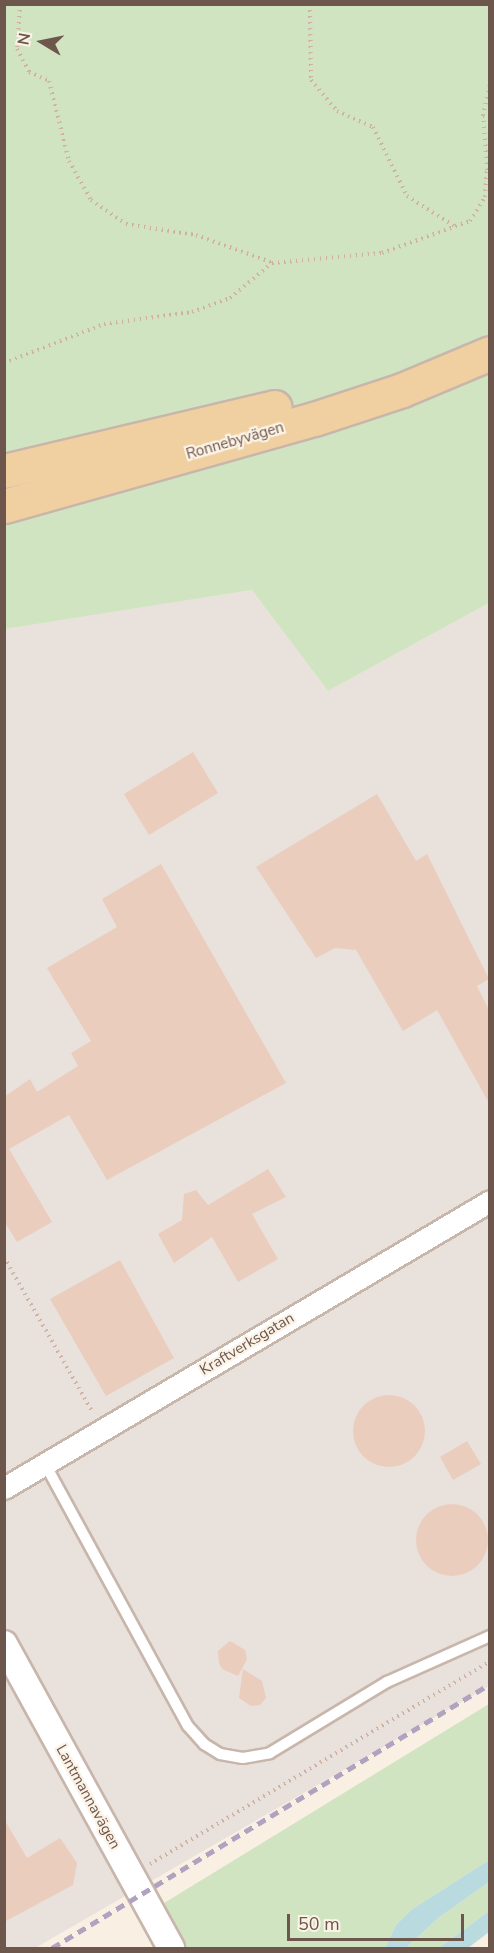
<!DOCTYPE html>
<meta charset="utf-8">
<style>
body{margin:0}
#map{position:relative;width:494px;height:1953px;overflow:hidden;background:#f9efe2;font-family:"Nunito Sans",sans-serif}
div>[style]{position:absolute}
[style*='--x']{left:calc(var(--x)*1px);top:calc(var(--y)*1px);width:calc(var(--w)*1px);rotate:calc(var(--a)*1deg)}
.industrial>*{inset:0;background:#e8e1dc}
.green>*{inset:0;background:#d1e4c2}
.water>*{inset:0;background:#b9dbdf}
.building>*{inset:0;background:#ebcdbd}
.round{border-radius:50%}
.path>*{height:4px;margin-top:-2px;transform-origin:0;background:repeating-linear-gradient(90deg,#cfb1a1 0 1.5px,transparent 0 6px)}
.roads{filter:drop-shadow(2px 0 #c8b6ab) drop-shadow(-2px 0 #c8b6ab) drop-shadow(0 2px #c8b6ab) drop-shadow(0 -2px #c8b6ab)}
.service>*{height:10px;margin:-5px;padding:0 5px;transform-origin:5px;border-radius:5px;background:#fff}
.minor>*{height:21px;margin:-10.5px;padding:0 10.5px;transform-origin:10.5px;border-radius:10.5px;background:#fff}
.tertiary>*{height:26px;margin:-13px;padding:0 13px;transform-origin:13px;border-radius:13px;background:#fff}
.primary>*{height:33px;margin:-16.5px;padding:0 16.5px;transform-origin:16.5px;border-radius:16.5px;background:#f0d0a1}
.rail>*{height:4.5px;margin-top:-2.25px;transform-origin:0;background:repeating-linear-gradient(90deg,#b1a3c0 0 9px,transparent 0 15px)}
span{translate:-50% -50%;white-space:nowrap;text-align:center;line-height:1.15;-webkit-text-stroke:4.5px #fcf3e7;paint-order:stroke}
.street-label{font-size:15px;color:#6d564c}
.frame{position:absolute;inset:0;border:6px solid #6d564c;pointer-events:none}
.north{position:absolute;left:12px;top:12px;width:60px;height:60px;-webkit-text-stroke:4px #fcf3e7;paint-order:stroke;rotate:280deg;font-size:16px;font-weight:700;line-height:24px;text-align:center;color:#6d564c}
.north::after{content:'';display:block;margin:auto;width:21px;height:27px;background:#6d564c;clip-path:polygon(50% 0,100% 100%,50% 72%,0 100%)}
.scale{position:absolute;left:287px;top:1914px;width:177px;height:27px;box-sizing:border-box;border:3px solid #6d564c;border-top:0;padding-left:8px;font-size:18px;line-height:21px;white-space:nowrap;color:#6d564c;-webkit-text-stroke:4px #fcf3e7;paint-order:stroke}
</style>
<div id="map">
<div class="industrial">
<i style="clip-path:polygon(252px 590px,328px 691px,489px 603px,489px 1686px,35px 1948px,5px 1948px,5px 629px)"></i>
</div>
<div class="green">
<i style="clip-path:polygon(5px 5px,489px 5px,489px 603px,328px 691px,252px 590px,5px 629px)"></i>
<i style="clip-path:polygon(489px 1704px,489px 1860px,411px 1910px,396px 1925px,385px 1948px,180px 1948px,156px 1908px)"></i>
<i style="clip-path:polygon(489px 1882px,489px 1911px,439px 1948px,406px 1948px,437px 1919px)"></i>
</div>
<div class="water">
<i style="clip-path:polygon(489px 1860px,489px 1882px,437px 1919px,406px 1948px,385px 1948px,396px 1925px,411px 1910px)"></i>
<i style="clip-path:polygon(489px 1911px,489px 1932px,468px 1948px,439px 1948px)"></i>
</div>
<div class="building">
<i style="clip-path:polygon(193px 752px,218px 793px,149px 835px,124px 794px)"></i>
<i style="clip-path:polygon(377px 794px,416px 861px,427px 854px,489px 979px,477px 986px,489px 1010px,489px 1103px,437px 1010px,403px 1031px,356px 950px,335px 948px,316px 958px,256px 867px)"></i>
<i style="clip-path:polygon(161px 864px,286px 1083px,107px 1180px,69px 1115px,9px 1149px,52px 1222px,17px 1242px,4px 1221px,4px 1097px,30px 1079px,37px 1092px,78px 1066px,71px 1053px,91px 1041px,47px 968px,117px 927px,102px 899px)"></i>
<i style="clip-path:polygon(268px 1169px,286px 1197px,252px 1214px,278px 1259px,238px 1282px,212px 1237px,174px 1263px,158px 1234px,182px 1220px,184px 1194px,196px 1190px,208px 1205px)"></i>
<i style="clip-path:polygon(120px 1260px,174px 1358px,106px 1396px,50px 1299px)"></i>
<i class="round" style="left:353px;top:1395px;width:72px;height:72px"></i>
<i style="clip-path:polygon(467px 1441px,481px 1464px,453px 1480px,440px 1457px)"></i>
<i class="round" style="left:416px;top:1504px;width:72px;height:72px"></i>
<i style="clip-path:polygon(230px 1641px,245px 1650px,247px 1659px,238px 1676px,222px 1669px,219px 1663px,218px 1651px)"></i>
<i style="clip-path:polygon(243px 1669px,262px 1681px,266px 1698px,260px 1705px,251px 1706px,239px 1698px)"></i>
<i style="clip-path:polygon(4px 1819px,27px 1858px,60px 1838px,77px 1863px,73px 1885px,4px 1922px)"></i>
</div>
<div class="path">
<i style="--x:20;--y:4;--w:45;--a:93.8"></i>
<i style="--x:17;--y:49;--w:26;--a:62"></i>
<i style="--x:29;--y:72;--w:22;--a:24"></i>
<i style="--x:49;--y:81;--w:82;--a:76"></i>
<i style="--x:69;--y:161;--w:45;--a:60.6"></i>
<i style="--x:91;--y:200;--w:42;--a:34.4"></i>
<i style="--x:126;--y:224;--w:71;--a:8.9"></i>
<i style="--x:196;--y:235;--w:80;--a:19.8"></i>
<i style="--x:310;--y:4;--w:76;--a:89.2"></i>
<i style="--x:311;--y:80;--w:40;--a:50"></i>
<i style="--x:337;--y:111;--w:39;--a:24"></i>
<i style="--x:373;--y:127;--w:77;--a:63.8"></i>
<i style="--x:407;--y:196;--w:58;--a:32.3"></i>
<i style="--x:483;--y:116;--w:7;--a:8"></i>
<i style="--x:4;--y:363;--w:107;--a:-21.3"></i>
<i style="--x:104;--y:324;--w:89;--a:-7.8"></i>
<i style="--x:192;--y:312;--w:40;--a:-20.2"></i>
<i style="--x:230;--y:298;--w:55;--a:-39.8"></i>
<i style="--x:272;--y:263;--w:110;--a:-5.2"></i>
<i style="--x:382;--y:253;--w:94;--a:-20"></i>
<i style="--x:470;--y:221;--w:28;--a:-58"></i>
<i style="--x:485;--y:197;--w:27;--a:-86"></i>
<i style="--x:487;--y:170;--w:54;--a:-94.2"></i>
<i style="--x:483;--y:116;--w:34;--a:-78"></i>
<i style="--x:4;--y:1257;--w:177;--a:60.3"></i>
<i style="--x:150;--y:1864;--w:396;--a:-30.8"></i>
</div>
<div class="roads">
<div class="service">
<i style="--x:45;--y:1464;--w:298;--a:61.4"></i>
<i style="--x:188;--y:1726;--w:24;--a:48"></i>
<i style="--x:204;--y:1744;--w:19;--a:32"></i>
<i style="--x:220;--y:1754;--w:23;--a:10"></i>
<i style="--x:243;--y:1758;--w:27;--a:-10"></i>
<i style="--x:270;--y:1753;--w:137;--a:-31.3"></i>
<i style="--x:387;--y:1682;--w:113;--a:-24.1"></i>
</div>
<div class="minor">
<i style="--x:4;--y:1488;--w:564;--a:-30.56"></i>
</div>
<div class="tertiary">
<i style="--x:4;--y:1644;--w:347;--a:61.2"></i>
</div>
<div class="primary">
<i style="--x:4;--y:471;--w:278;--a:-13.3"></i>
<i style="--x:4;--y:506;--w:322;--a:-15.7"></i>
<i style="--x:314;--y:419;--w:93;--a:-18.2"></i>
<i style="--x:402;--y:390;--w:95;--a:-22.8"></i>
</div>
</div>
<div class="rail">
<i style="--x:52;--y:1948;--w:511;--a:-31.08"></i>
</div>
<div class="street-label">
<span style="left:235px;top:441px;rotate:-16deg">Ronnebyvägen</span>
<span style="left:247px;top:1344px;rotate:-31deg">Kraftverksgatan</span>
<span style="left:88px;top:1797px;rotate:61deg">Lantmannavägen</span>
</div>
<div class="frame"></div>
<div class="north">N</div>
<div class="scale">50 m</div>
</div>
